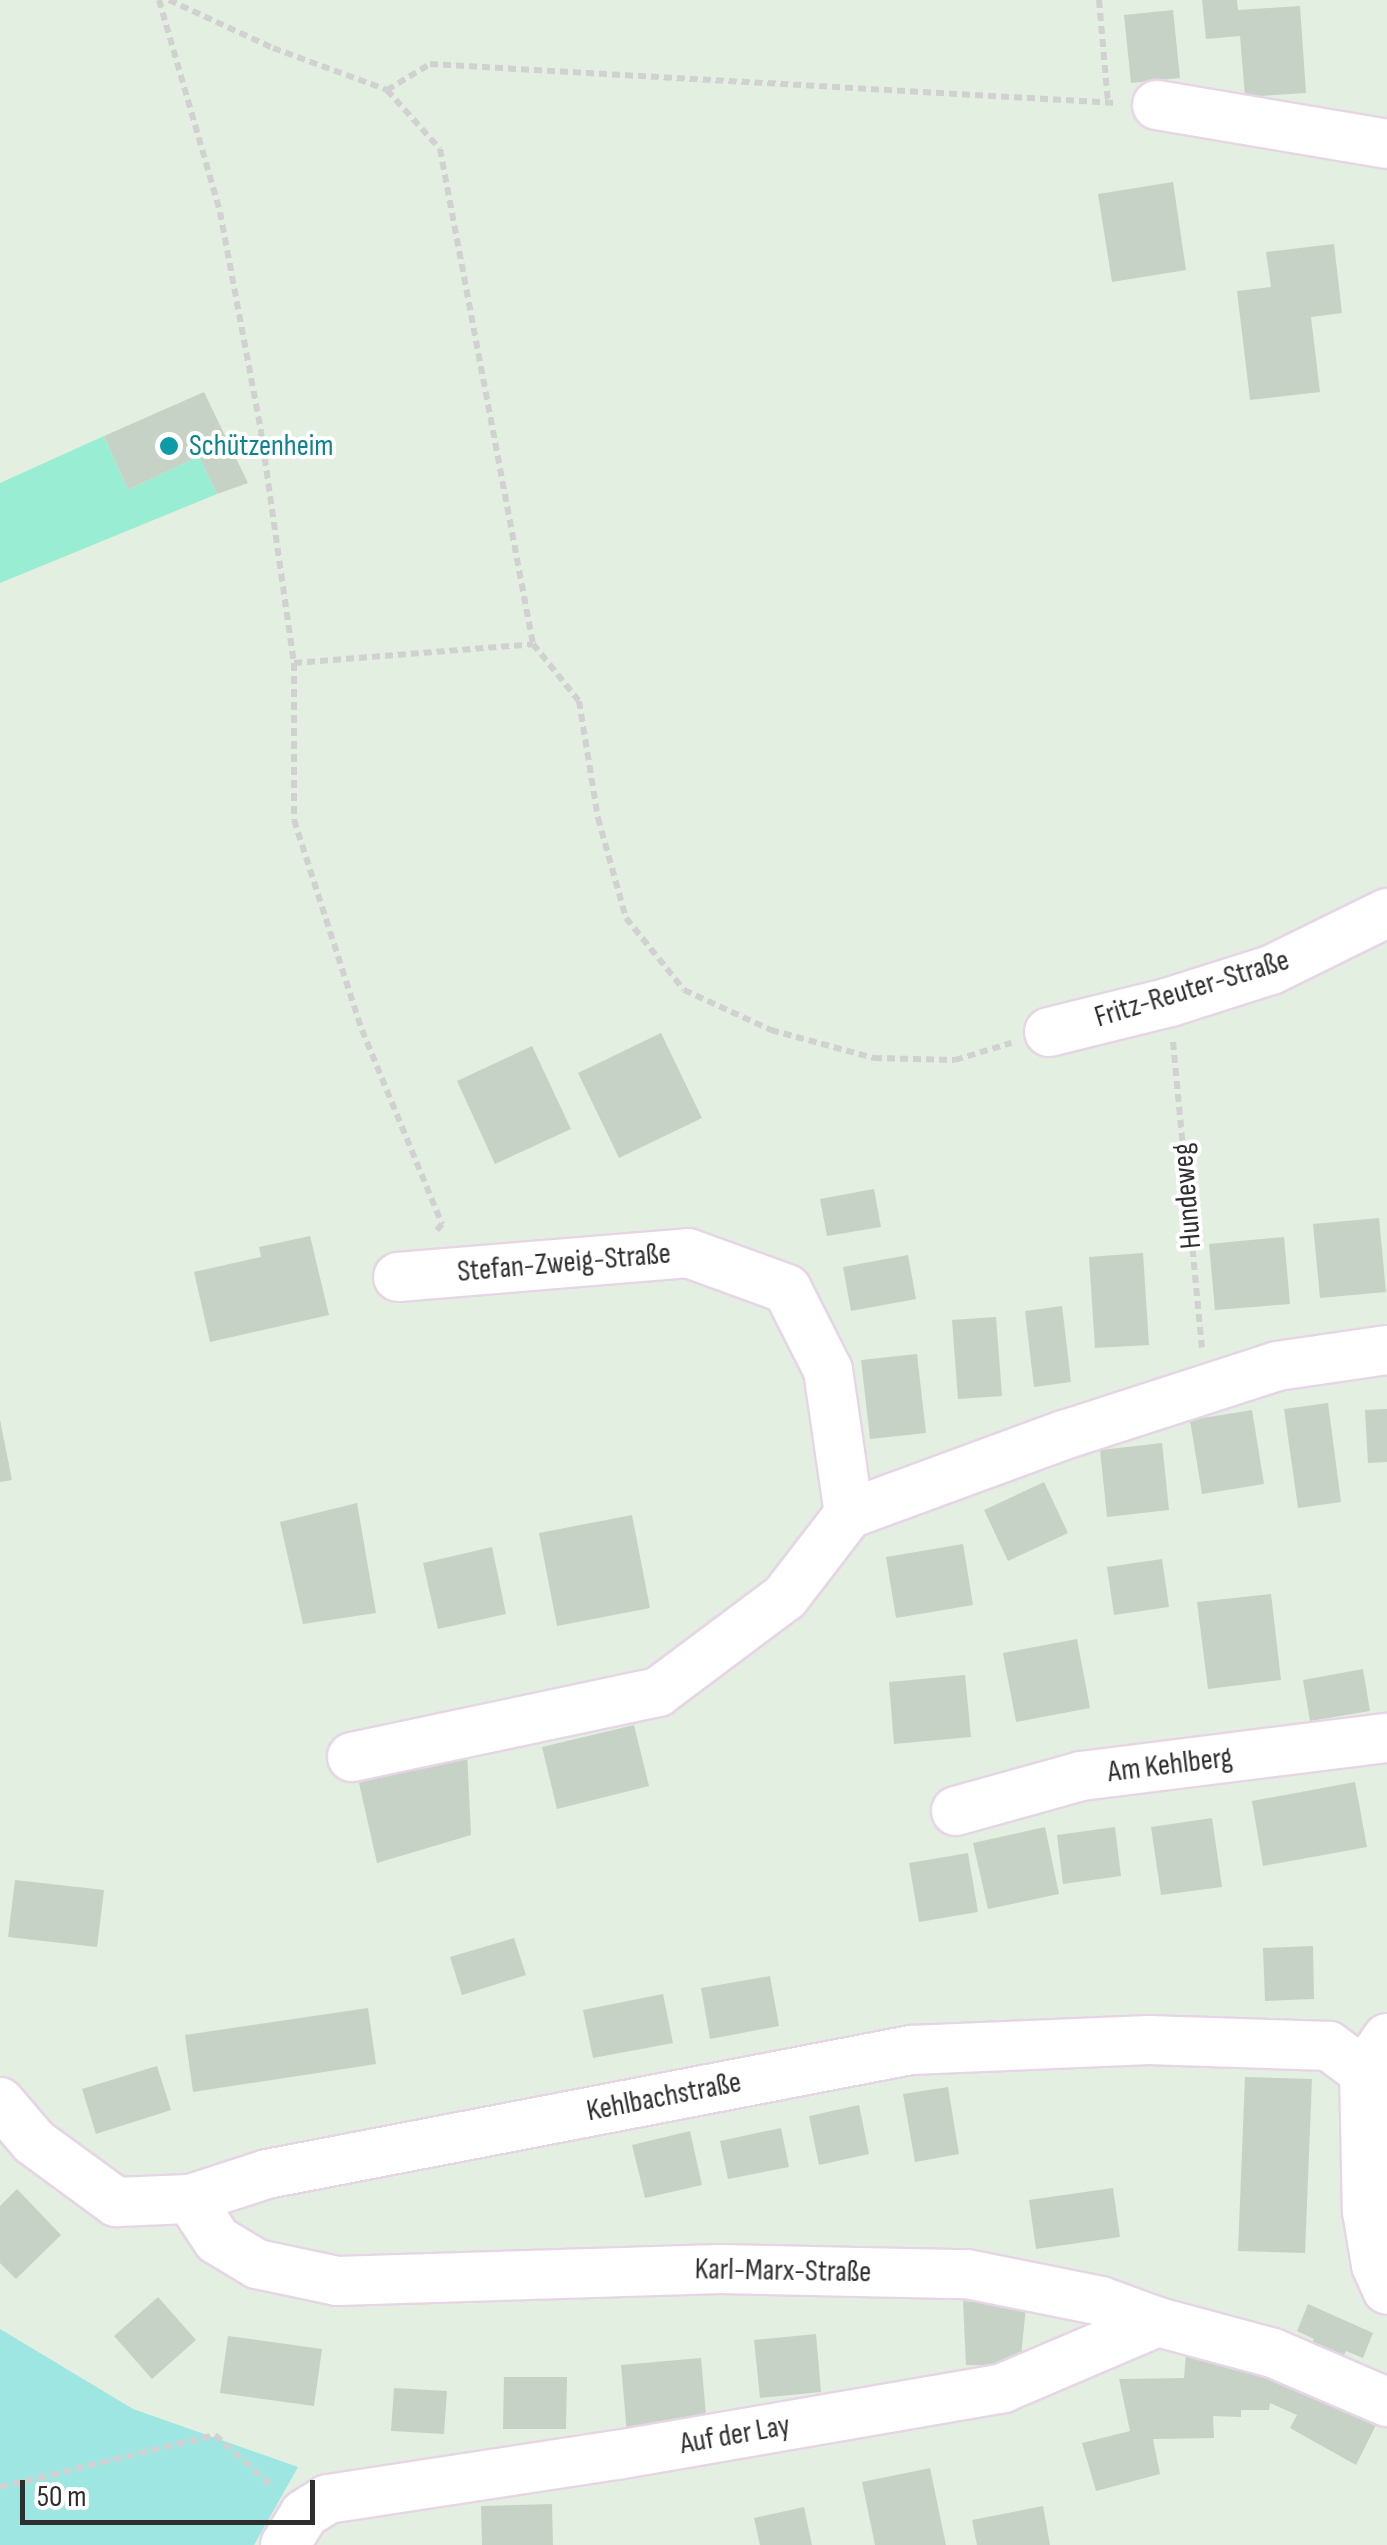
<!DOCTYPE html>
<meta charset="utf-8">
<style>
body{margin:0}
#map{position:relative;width:1387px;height:2545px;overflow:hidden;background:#e3efe1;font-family:"Sofia Sans Condensed",sans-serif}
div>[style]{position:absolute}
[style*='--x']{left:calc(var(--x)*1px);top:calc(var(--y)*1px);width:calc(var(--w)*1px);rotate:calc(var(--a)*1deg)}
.green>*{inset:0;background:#9de6e1}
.pitch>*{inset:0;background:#99edd3}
.building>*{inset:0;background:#c7d2c6}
.path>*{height:6px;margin-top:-3px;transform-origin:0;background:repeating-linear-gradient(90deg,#d1d1d1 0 8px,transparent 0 13px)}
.roads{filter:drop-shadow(2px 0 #e6d6e5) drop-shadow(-2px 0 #e6d6e5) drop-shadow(0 2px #e6d6e5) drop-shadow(0 -2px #e6d6e5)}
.minor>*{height:48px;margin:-24px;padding:0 24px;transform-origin:24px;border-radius:24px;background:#fff}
.dots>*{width:28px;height:28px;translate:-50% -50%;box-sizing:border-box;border:5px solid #fff;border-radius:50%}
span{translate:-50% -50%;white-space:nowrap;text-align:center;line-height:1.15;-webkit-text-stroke:8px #fff;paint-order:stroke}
.culture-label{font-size:30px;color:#0d838f}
.left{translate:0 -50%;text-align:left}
.street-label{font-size:30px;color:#2e2e2e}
.scale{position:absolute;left:20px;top:2480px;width:295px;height:45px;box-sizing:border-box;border:5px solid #2e2e2e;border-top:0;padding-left:12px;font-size:30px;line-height:35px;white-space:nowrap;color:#2e2e2e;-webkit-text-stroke:8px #fff;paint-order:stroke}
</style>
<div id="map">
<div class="green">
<i style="clip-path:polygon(0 2329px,133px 2409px,298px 2467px,254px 2545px,0 2545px)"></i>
</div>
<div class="pitch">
<i style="clip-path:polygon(104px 436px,128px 490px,199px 456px,217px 494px,0 583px,0 483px)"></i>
</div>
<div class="building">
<i style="clip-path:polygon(1202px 0,1237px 0,1238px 10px,1300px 6px,1306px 93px,1245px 97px,1240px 36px,1206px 39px)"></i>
<i style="clip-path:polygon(1173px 10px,1180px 78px,1131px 83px,1124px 15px)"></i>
<i style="clip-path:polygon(1173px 182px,1186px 270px,1112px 282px,1098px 194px)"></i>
<i style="clip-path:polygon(1334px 244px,1342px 313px,1311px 317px,1320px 392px,1250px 400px,1237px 291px,1271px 287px,1266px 252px)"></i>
<i style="clip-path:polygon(204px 392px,248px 483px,217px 494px,199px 456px,128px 490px,104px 436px)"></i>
<i style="clip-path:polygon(661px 1033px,702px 1118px,619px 1158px,578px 1073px)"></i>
<i style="clip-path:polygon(532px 1046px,571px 1129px,495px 1164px,457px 1081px)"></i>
<i style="clip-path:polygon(874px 1189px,881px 1227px,827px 1236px,820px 1199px)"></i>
<i style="clip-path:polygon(1379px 1218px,1386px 1292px,1320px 1298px,1313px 1224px)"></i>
<i style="clip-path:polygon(310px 1236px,329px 1315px,210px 1342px,194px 1272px,261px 1257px,259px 1247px)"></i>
<i style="clip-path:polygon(1284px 1237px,1290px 1304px,1215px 1310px,1209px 1244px)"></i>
<i style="clip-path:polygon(1143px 1253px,1149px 1345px,1095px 1348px,1089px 1257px)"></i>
<i style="clip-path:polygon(908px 1255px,916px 1299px,851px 1311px,843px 1267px)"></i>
<i style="clip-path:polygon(1062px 1306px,1071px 1382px,1034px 1387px,1025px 1311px)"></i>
<i style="clip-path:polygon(996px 1317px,1002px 1396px,958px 1399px,952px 1320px)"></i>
<i style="clip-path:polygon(917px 1354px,926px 1433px,870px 1439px,861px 1360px)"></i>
<i style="clip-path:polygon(1328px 1403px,1341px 1502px,1298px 1508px,1284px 1409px)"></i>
<i style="clip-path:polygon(1387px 1409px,1387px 1462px,1368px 1463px,1365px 1410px)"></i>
<i style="clip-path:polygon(1252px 1410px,1264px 1484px,1202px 1494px,1190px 1420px)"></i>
<i style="clip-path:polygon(0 1420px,12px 1480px,0 1482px)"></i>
<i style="clip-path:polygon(1162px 1443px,1169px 1510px,1107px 1517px,1100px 1450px)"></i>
<i style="clip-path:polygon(1044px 1482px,1068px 1533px,1008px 1561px,984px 1510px)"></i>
<i style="clip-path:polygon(357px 1503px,376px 1613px,303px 1624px,280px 1522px)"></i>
<i style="clip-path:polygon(632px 1515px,650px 1608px,557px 1626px,539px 1533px)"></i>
<i style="clip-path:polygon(963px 1544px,973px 1605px,896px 1618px,886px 1557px)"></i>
<i style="clip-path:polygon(492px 1547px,506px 1614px,438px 1629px,423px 1563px)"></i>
<i style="clip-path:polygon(1162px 1559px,1169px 1607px,1114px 1615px,1107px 1567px)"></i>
<i style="clip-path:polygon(1271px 1594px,1281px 1680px,1208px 1689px,1197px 1602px)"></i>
<i style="clip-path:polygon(1077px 1639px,1090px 1708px,1016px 1722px,1003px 1653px)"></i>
<i style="clip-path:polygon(1363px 1669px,1370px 1711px,1310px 1721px,1303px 1680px)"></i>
<i style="clip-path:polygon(965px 1675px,971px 1737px,894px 1744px,889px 1682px)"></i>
<i style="clip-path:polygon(634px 1725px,649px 1786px,557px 1809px,542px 1747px)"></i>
<i style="clip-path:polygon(467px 1750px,471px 1835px,377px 1863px,359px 1783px)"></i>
<i style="clip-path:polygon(1355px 1782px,1367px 1847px,1263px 1866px,1252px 1801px)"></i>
<i style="clip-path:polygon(1212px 1818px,1222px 1887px,1161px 1895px,1151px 1827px)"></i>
<i style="clip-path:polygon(1045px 1827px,1059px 1894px,988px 1909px,973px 1843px)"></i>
<i style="clip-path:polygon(1115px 1827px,1121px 1876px,1063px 1884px,1057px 1835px)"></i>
<i style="clip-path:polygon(968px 1853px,978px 1912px,919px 1922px,909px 1863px)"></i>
<i style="clip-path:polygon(15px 1880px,104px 1890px,97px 1947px,8px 1937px)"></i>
<i style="clip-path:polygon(514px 1938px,526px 1975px,462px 1995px,450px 1957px)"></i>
<i style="clip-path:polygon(1313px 1946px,1314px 1999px,1265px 2001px,1263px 1948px)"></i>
<i style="clip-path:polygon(770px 1976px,779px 2026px,710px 2039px,701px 1988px)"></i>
<i style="clip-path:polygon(663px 1994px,673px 2043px,593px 2058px,583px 2010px)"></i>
<i style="clip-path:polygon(368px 2008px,376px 2064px,193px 2092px,185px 2035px)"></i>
<i style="clip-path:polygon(157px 2066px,171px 2110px,96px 2134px,82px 2089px)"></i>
<i style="clip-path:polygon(1245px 2077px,1312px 2079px,1305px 2253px,1238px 2251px)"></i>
<i style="clip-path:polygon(948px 2087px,959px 2154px,915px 2162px,903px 2094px)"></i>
<i style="clip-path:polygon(859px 2105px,869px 2154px,819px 2165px,809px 2116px)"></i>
<i style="clip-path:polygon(781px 2128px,789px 2167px,728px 2179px,720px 2141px)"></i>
<i style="clip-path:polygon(690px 2131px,702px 2185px,645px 2198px,632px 2145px)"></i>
<i style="clip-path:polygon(1113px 2188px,1120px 2237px,1036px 2249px,1029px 2200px)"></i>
<i style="clip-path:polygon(17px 2189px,61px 2235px,16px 2279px,0 2263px,0 2206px)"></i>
<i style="clip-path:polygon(158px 2297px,196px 2340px,152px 2379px,114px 2336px)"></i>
<i style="clip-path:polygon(963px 2301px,1026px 2307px,1020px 2366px,966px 2365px)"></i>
<i style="clip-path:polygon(1308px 2304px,1373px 2333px,1363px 2358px,1346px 2351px,1339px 2365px,1308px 2351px,1314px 2339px,1297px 2331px)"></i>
<i style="clip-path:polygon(816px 2334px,821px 2392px,760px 2398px,754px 2340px)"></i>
<i style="clip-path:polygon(228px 2336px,322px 2349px,314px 2406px,220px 2393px)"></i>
<i style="clip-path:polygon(1187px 2341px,1380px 2417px,1356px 2465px,1290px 2428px,1297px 2415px,1270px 2403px,1269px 2410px,1241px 2410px,1241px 2417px,1213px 2416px,1214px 2438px,1153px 2439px,1160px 2474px,1096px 2491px,1082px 2443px,1130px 2431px,1119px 2379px,1184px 2378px)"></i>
<i style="clip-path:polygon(701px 2358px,707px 2427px,627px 2434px,621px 2365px)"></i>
<i style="clip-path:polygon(504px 2377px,567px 2377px,566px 2429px,503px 2429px)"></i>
<i style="clip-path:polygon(394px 2388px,447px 2391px,444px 2434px,391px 2431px)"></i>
<i style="clip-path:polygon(930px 2468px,946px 2545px,875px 2545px,862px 2482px)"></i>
<i style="clip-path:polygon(552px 2504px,553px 2545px,482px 2545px,481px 2506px)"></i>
<i style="clip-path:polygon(1043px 2506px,1050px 2545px,977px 2545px,972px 2520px)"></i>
<i style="clip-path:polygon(804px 2507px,812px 2545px,760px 2545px,754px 2518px)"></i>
</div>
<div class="path">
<i style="--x:159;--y:0;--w:221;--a:73.9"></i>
<i style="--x:220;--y:212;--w:224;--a:79.4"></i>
<i style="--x:261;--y:432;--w:233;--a:81.9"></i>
<i style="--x:294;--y:663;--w:157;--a:90"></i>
<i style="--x:294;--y:820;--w:221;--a:72.1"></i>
<i style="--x:362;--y:1030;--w:210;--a:67.6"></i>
<i style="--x:442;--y:1224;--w:8;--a:130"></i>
<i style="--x:169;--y:0;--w:115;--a:24.8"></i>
<i style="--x:273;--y:48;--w:121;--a:20.2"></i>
<i style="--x:387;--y:90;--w:79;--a:48.1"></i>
<i style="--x:440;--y:149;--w:504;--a:79.36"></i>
<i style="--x:1099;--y:0;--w:103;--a:85"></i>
<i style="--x:387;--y:90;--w:50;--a:-31.2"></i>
<i style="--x:430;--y:64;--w:688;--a:3.25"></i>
<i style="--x:294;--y:663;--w:240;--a:-4.5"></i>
<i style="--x:533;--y:644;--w:73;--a:51.1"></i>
<i style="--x:579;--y:701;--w:119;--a:80.8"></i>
<i style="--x:598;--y:818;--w:104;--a:74.4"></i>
<i style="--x:626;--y:918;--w:92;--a:51.1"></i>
<i style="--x:684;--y:990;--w:96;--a:24.7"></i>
<i style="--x:771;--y:1030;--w:107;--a:15.2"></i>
<i style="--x:874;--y:1058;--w:81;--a:1.4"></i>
<i style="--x:955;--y:1060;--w:59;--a:-16.9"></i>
<i style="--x:1173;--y:1042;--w:307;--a:84.6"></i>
<i style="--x:0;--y:2487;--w:221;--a:-13.6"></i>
<i style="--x:215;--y:2435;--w:78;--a:41.9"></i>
</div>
<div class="roads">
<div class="minor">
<i style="--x:1157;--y:105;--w:233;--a:9.6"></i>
<i style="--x:1049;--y:1032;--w:125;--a:-13.9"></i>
<i style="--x:1170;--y:1002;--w:106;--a:-17.6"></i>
<i style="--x:1271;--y:970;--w:129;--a:-26.2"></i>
<i style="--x:398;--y:1277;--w:291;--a:-4.7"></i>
<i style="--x:688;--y:1253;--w:105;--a:20"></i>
<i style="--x:787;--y:1289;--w:91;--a:63.2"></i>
<i style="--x:828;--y:1370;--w:146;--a:81.7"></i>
<i style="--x:352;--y:1757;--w:313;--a:-12"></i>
<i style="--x:658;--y:1692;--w:159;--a:-36.8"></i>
<i style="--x:785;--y:1597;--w:105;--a:-52.4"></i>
<i style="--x:849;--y:1514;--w:229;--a:-20.2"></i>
<i style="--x:1064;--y:1435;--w:224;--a:-17.9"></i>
<i style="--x:1277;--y:1366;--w:111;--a:-8.3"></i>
<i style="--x:956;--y:1811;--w:130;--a:-15.6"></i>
<i style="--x:1081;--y:1776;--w:308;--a:-7.1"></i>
<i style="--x:1387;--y:2038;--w:41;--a:124.1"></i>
<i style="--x:1364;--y:2072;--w:139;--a:88.8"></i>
<i style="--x:1367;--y:2211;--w:55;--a:80.5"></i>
<i style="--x:1376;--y:2265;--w:27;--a:66"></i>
<i style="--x:0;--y:2102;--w:52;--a:49.6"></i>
<i style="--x:34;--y:2142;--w:102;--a:36.2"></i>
<i style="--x:116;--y:2202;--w:74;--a:-2.3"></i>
<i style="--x:190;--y:2199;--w:81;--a:-18"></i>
<i style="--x:267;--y:2174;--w:656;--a:-10.9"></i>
<i style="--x:911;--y:2050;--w:238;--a:-2.4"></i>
<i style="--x:1149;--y:2040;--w:180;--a:1.9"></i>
<i style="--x:1329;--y:2046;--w:44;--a:36.6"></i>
<i style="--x:190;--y:2199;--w:49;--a:56.6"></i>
<i style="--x:217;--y:2240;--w:47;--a:31"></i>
<i style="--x:257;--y:2264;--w:82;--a:12"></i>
<i style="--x:337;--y:2281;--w:383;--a:-1.8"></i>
<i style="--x:720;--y:2269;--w:247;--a:1.2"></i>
<i style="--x:967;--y:2274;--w:137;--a:11.4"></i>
<i style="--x:1101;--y:2301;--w:61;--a:20.2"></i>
<i style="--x:1158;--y:2322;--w:119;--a:15.1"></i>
<i style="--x:1273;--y:2353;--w:124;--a:23.3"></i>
<i style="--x:285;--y:2545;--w:36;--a:-58"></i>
<i style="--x:304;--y:2514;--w:28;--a:-32"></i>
<i style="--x:328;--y:2499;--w:292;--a:-8.7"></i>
<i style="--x:617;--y:2455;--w:392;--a:-9.8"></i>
<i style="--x:1003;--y:2388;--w:168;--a:-23.1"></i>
</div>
</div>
<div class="dots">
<i style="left:169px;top:446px;background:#0f9aa8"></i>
</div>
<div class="culture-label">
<span class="left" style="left:189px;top:446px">Schützenheim</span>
</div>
<div class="street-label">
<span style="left:1192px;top:989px;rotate:-17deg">Fritz-Reuter-Straße</span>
<span style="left:1187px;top:1196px;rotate:-95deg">Hundeweg</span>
<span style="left:564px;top:1263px;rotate:-5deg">Stefan-Zweig-Straße</span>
<span style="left:1170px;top:1765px;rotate:-7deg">Am Kehlberg</span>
<span style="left:664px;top:2097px;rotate:-11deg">Kehlbachstraße</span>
<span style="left:783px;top:2271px;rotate:1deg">Karl-Marx-Straße</span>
<span style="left:735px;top:2435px;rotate:-10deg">Auf der Lay</span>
</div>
<div class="scale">50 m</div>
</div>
